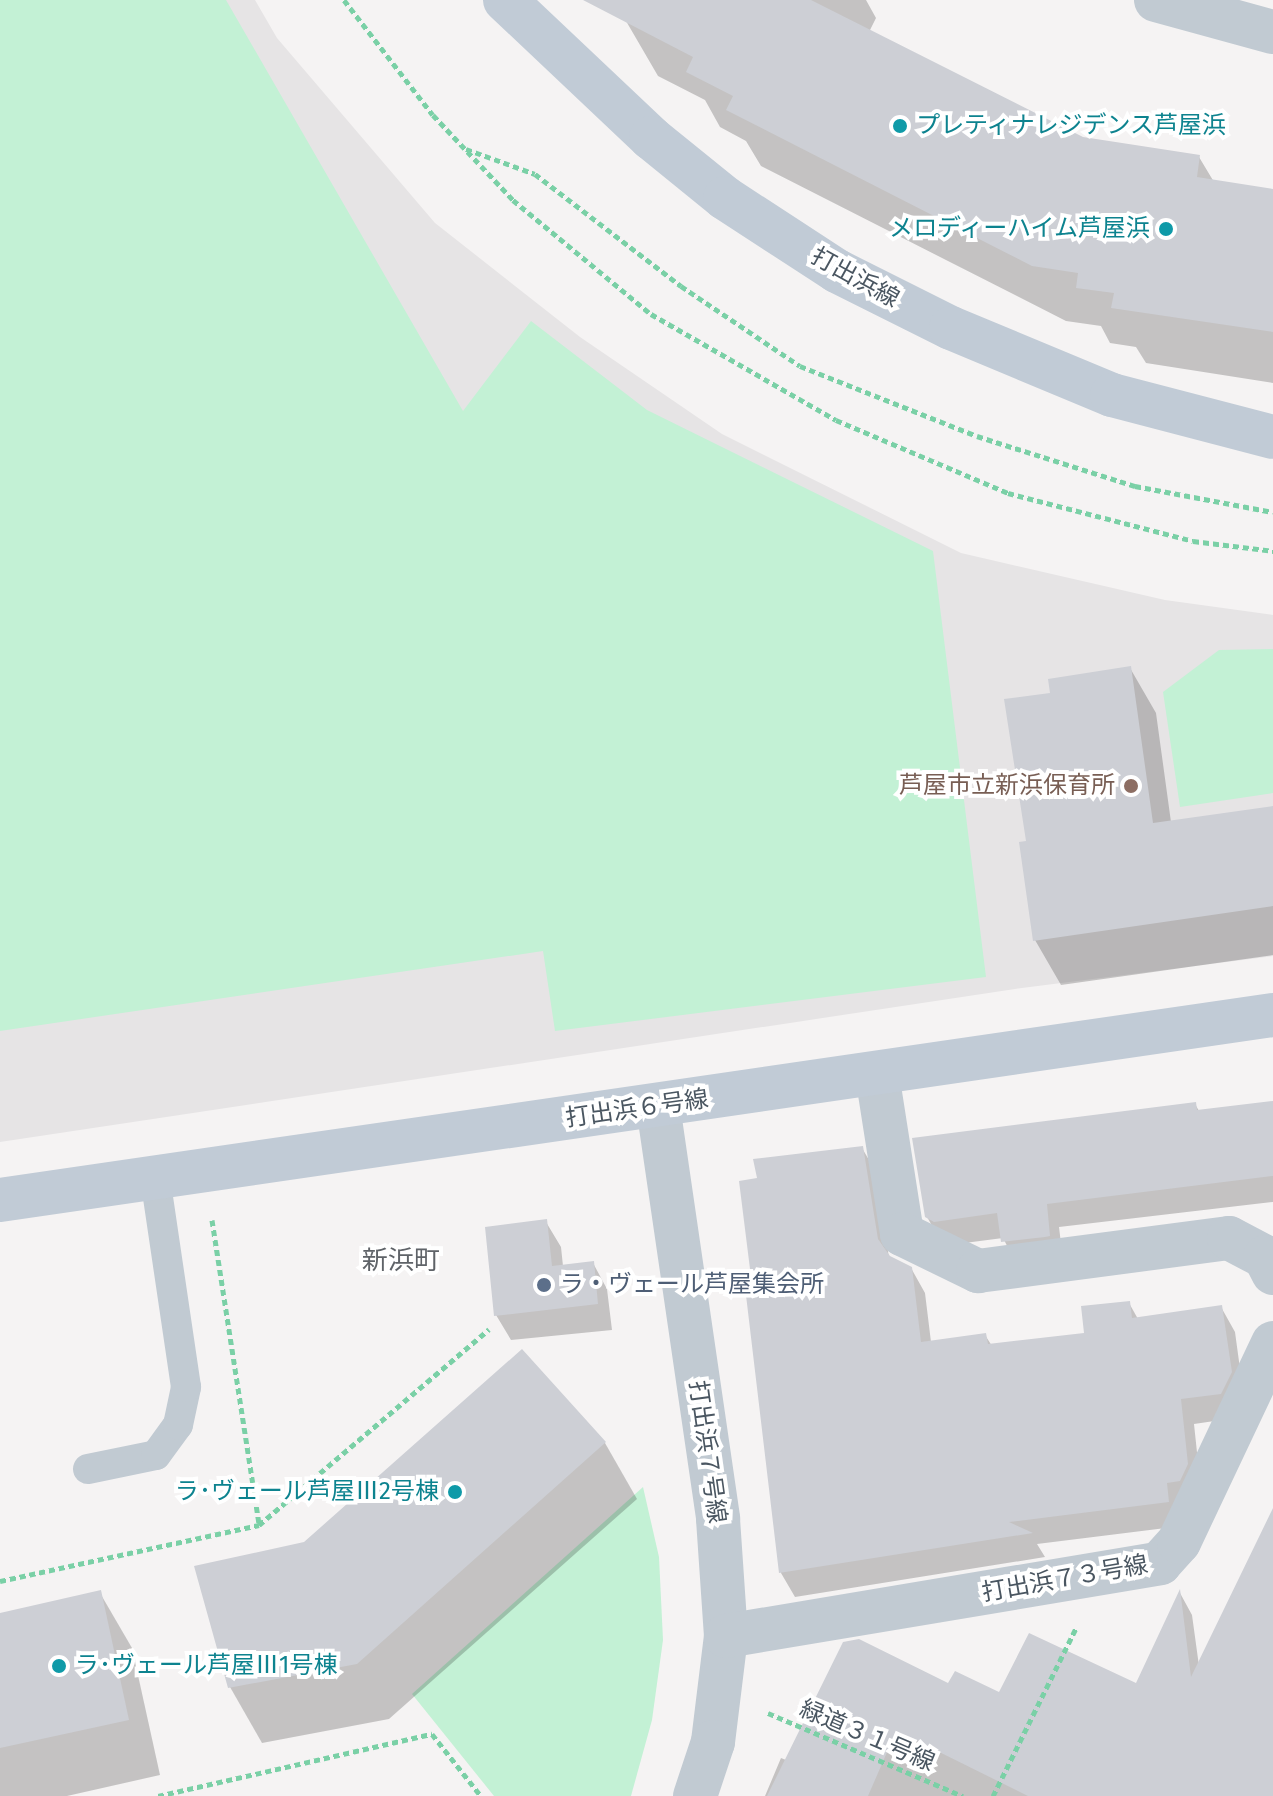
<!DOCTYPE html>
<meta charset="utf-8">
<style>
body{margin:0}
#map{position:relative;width:1273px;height:1796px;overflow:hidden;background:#f5f3f3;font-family:"Fira Sans","Noto Sans JP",sans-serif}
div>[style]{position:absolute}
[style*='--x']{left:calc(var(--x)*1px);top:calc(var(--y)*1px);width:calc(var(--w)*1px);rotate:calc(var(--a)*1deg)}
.education>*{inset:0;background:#e6e4e5}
.green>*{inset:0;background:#c3f1d5}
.shadow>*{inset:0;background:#0003}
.building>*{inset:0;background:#cdcfd5}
.path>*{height:5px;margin-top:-2.5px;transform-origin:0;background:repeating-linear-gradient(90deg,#7ad0a6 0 6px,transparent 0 10px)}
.lane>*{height:30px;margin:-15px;padding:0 15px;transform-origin:15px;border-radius:15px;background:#c1cad2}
.street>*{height:44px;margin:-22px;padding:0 22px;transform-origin:22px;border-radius:22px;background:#c1cad2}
.secondary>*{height:44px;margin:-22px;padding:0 22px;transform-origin:22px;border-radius:22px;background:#c1cbd6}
.dots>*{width:22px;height:22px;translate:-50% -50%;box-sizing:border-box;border:4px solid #fff;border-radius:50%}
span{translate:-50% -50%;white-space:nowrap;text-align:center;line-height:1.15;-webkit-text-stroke:8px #fff;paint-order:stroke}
.culture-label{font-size:24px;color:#0d838f}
.left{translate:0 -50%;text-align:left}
.right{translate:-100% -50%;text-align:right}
.street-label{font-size:24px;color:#4a5661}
.education-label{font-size:24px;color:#785e54}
.service-label{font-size:24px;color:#4e5e75}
.neighbourhood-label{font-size:26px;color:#5f6368}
</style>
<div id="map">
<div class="education">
<i style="clip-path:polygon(0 0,255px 0,277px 38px,435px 223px,580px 337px,722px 434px,961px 553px,1165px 600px,1273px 615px,1273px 956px,1015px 989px,0 1142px)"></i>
</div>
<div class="green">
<i style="clip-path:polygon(0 0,226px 0,463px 411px,531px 321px,647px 410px,933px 551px,986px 977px,555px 1031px,543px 951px,0 1031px)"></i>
<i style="clip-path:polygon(1273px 649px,1273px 793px,1180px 807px,1163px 692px,1219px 650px)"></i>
<i style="clip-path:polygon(643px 1487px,659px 1557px,663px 1640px,652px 1720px,631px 1796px,494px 1796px,412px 1694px)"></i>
</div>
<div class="shadow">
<i style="clip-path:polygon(636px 0,866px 0,876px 18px,869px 32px,1082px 139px,1199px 157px,1214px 182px,1273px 191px,1273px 383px,1146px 363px,1136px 347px,1110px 343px,1101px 326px,1066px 321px,761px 166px,746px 141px,720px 127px,705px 100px,658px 76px,626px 21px)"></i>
<i style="clip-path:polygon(1130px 668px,1156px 713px,1171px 822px,1273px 808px,1273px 955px,1061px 985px,1035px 940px,1028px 842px,1052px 694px)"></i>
<i style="clip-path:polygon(1273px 1103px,1273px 1202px,1059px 1227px,1063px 1260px,1017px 1265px,1003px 1238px,949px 1245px,941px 1241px,927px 1217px,1195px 1104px,1199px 1111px)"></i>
<i style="clip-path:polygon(862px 1148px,876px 1172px,889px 1258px,911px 1268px,925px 1293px,931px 1342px,985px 1335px,992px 1346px,1087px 1335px,1129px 1303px,1138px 1319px,1221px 1307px,1235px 1332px,1244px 1398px,1235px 1418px,1194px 1424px,1201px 1490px,1182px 1526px,1037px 1544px,1045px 1557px,795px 1597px,781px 1573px,745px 1272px,753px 1271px,759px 1180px)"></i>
<i style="clip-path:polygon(546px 1222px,561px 1247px,563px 1266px,593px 1263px,607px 1289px,612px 1330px,511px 1340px,496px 1315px)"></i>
<i style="clip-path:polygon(522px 1352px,605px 1443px,637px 1499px,389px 1719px,262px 1743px,230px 1687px,305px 1544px)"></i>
<i style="clip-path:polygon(1273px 1513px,1273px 1796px,765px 1796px,781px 1758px,786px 1760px,949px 1685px,1000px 1695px,1137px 1686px,1180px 1593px,1192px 1615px,1199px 1666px)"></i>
<i style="clip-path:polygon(100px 1593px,132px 1648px,160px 1775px,67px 1796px,0 1796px,0 1615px)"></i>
</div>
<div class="building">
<i style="clip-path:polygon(583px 0,811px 0,1083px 137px,1200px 155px,1197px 177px,1273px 189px,1273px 332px,1111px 308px,1114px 293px,1076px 288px,1078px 273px,1032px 266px,726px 110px,733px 96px,686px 72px,693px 57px)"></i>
<i style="clip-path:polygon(1131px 666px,1153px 823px,1273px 806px,1273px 906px,1033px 941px,1019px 842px,1026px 841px,1004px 699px,1050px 693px,1048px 679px)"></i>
<i style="clip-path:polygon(1273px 1101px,1273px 1176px,1047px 1204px,1050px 1236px,1045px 1237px,1001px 1242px,997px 1213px,934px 1222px,925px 1217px,912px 1138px,1196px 1102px,1197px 1110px)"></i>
<i style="clip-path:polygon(863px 1146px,878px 1239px,890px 1256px,912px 1267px,921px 1342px,986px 1333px,988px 1344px,1084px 1333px,1081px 1306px,1130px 1301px,1132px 1318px,1222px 1305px,1232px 1372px,1221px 1394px,1181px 1399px,1188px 1464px,1180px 1481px,1167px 1483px,1169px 1502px,1009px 1522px,1033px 1533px,779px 1573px,743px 1270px,750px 1269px,739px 1181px,757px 1178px,753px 1159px)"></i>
<i style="clip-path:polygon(547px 1219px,552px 1266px,594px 1261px,598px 1304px,494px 1316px,485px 1227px)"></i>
<i style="clip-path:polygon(522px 1349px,606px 1442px,357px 1664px,228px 1688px,194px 1566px,304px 1542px)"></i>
<i style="clip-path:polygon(1273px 1508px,1273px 1796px,1028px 1796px,913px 1739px,904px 1757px,888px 1750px,868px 1796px,767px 1796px,843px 1642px,859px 1639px,948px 1683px,955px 1671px,999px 1692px,1029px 1633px,1136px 1683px,1180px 1589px,1191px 1677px)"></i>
<i style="clip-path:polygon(101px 1590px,129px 1720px,0 1748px,0 1613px)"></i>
</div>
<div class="path">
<i style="--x:344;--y:0;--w:145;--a:52.3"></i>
<i style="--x:433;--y:115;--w:117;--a:46.7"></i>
<i style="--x:513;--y:200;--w:179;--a:39.6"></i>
<i style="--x:651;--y:314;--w:213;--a:29.8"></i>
<i style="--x:836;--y:420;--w:187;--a:23"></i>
<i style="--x:1008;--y:493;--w:191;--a:14.5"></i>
<i style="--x:1193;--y:541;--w:81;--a:7.1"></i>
<i style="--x:466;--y:149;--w:73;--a:19.9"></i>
<i style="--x:535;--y:174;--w:184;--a:37.5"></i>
<i style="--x:681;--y:286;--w:143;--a:33.9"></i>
<i style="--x:800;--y:366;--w:190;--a:21.6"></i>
<i style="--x:977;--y:436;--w:166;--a:17.6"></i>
<i style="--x:1135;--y:486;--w:140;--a:10.7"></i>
<i style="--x:212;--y:1220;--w:309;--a:81.2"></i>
<i style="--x:0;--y:1581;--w:265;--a:-12.2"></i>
<i style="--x:259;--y:1525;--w:302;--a:-40.4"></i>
<i style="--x:768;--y:1713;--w:212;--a:23.1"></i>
<i style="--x:158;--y:1796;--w:281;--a:-12.8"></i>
<i style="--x:432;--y:1734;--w:79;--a:51.7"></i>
<i style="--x:993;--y:1796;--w:187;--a:-63.7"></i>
</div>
<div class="lane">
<i style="--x:88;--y:1469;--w:69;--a:-11.6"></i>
<i style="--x:156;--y:1455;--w:37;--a:-54"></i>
<i style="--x:178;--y:1425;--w:39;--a:-78"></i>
<i style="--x:186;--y:1387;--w:211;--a:-98.4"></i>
</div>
<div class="street">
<i style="--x:1156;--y:0;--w:121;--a:15.3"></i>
<i style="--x:877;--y:1074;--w:162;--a:81.1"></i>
<i style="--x:902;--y:1234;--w:85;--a:26"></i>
<i style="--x:978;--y:1271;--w:253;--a:-7.5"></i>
<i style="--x:1229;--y:1238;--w:41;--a:27.8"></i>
<i style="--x:1265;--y:1257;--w:18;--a:63"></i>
<i style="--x:658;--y:1106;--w:417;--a:81.7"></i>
<i style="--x:718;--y:1519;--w:117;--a:86.1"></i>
<i style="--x:726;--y:1636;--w:107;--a:97"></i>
<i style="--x:713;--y:1742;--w:57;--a:108.4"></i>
<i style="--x:726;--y:1636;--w:440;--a:-9.5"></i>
<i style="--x:1160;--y:1563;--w:28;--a:-48"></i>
<i style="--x:1179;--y:1542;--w:220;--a:-64.7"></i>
</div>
<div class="secondary">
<i style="--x:505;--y:0;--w:201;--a:43.4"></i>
<i style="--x:651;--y:138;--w:95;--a:39"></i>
<i style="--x:725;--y:198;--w:134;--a:33.1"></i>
<i style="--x:837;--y:271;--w:127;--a:26.6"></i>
<i style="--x:951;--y:328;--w:174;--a:22.6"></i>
<i style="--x:1112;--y:395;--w:166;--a:14.6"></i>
<i style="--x:0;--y:1200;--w:1286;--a:-8.27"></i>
</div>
<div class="dots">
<i style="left:900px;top:126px;background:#0f9aa8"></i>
<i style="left:1166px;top:229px;background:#0f9aa8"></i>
<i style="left:1131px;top:786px;background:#8d6e63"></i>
<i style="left:544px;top:1285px;background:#5c6f8a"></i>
<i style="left:455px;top:1492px;background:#0f9aa8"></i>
<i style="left:59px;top:1666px;background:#0f9aa8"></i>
</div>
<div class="culture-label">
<span class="left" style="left:916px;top:126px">プレティナレジデンス芦屋浜</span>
<span class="right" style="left:1150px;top:229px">メロディーハイム芦屋浜</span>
<span class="right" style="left:439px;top:1492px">ラ･ヴェール芦屋Ⅲ2号棟</span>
<span class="left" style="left:75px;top:1666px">ラ･ヴェール芦屋Ⅲ1号棟</span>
</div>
<div class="street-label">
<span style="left:855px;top:278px;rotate:29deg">打出浜線</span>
<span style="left:637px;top:1109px;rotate:-8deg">打出浜６号線</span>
<span style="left:707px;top:1452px;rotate:82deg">打出浜７号線</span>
<span style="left:1065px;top:1579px;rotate:-10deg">打出浜７３号線</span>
<span style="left:867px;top:1736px;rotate:23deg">緑道３１号線</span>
</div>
<div class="education-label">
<span class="right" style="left:1115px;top:786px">芦屋市立新浜保育所</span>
</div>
<div class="service-label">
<span class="left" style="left:560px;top:1285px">ラ・ヴェール芦屋集会所</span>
</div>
<div class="neighbourhood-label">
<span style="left:401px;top:1261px">新浜町</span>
</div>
</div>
